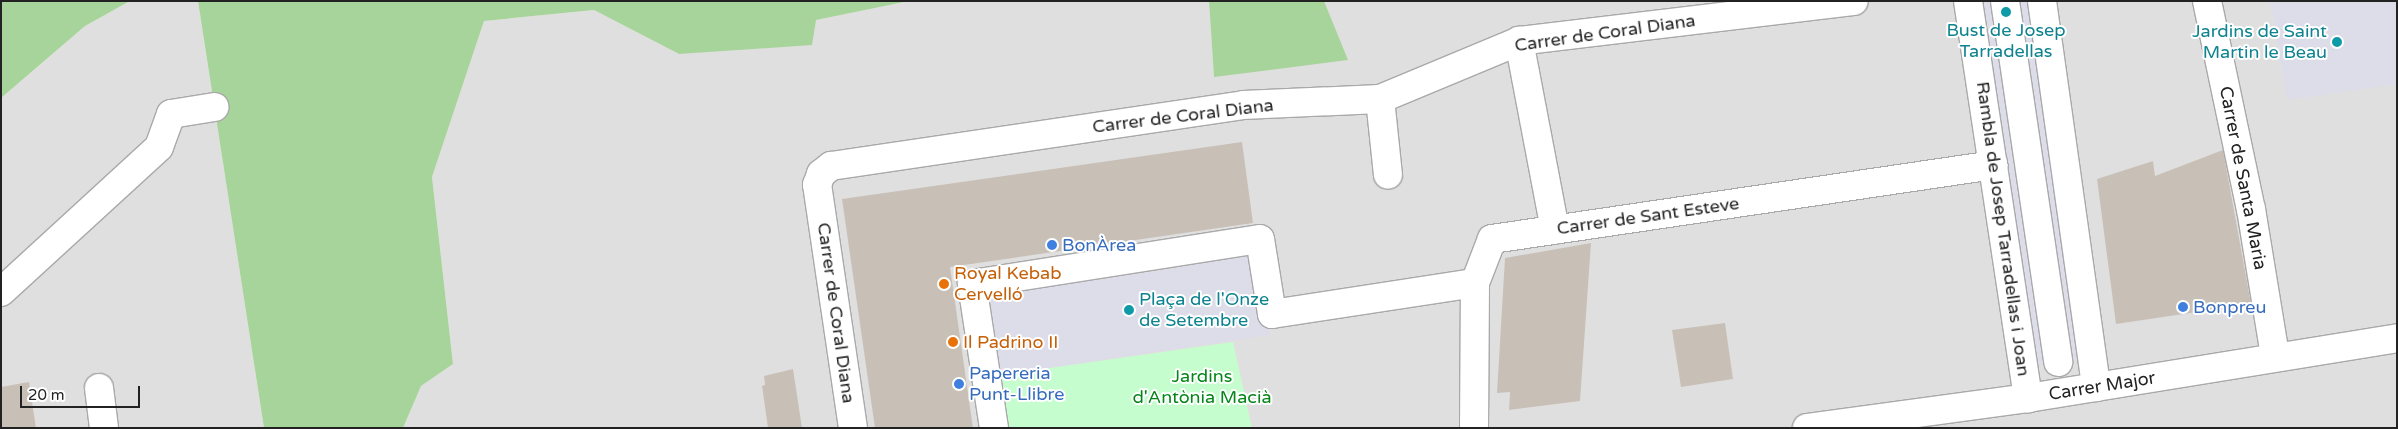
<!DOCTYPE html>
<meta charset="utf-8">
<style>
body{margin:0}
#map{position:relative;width:2398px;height:429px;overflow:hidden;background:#f3f0e8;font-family:"Varela Round",sans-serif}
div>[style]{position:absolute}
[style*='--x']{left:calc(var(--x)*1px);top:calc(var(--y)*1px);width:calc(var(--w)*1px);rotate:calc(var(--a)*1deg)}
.residential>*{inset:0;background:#e0dfdf}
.forest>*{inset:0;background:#a7d49b}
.park>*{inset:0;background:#c5fdce}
.plaza>*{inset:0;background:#dddce9}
.building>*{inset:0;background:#c8c0b7}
.roads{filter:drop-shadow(1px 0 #a9a9a9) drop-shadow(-1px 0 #a9a9a9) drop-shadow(0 1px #a9a9a9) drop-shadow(0 -1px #a9a9a9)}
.minor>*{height:28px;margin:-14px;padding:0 14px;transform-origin:14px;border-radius:14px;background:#fff}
.dots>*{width:14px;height:14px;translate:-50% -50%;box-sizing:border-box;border:2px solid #fff;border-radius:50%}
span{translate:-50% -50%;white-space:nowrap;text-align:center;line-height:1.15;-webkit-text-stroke:4px #fff;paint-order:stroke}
.culture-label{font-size:18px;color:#0d838f}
.right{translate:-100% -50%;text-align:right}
.left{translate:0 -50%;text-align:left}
.street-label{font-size:18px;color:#222}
.shop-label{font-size:18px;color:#366cbe}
.food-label{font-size:18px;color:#c56008}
.park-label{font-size:18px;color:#05861a}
.frame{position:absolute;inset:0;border:2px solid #222;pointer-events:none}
.scale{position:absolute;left:20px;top:386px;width:120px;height:22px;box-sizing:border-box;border:2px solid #222;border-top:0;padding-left:6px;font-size:15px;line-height:18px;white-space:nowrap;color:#222;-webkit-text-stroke:4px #fff;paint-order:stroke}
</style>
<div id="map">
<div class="residential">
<i style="clip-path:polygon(130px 1px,198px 1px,264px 428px,1px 428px,1px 98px,85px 26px)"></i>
<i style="clip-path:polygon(909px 1px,1209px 1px,1214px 76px,1347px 60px,1324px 1px,2397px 1px,2397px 428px,403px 428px,421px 386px,453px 364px,432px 177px,484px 21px,594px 10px,679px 54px,815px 20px)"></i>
</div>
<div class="forest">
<i style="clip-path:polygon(1px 1px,130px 1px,85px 26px,1px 98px)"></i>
<i style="clip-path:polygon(198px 1px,909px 1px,816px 20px,812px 45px,679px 54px,594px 10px,484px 21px,432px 177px,453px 364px,421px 386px,403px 428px,264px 428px)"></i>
<i style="clip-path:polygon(1209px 1px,1324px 1px,1348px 60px,1214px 77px)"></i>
</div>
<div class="park">
<i style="clip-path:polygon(1233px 342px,1252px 428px,1009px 428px,1001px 375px)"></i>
</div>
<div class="plaza">
<i style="clip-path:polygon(1986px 1px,2031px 1px,2081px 360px,2033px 366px,1982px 10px)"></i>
<i style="clip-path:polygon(2270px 1px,2397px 1px,2397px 84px,2287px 100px)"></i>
<i style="clip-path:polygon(1257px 245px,1270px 335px,1001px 375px,988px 285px)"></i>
</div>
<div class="building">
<i style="clip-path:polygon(1242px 142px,1253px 223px,950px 267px,973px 428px,875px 428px,842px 199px)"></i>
<i style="clip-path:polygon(2223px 150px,2251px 304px,2116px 324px,2097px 179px,2153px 161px,2155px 176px)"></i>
<i style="clip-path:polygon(1591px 243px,1580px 401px,1509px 410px,1510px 392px,1497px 393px,1505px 258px)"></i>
<i style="clip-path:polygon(1725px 323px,1733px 379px,1681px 387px,1672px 330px)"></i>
<i style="clip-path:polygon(793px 369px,802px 428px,768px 428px,762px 386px,765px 385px,764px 376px)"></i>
<i style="clip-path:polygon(29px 382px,36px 428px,1px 428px,1px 387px)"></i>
</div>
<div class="roads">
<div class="minor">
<i style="--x:1968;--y:1;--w:402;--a:81.4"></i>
<i style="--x:2005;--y:1;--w:365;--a:81.6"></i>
<i style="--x:2042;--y:1;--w:390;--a:82"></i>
<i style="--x:2207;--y:1;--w:213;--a:78.1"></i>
<i style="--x:2251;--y:209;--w:149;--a:80.7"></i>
<i style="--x:1519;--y:41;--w:192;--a:79.2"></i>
<i style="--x:1380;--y:99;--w:76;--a:84"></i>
<i style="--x:1;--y:292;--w:214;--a:-42.5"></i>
<i style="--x:159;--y:147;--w:35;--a:-70"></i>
<i style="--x:171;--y:114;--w:44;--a:-9.2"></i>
<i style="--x:99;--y:388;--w:40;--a:82.9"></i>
<i style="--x:853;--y:428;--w:246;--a:-98.4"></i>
<i style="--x:817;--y:185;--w:12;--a:-70"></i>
<i style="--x:821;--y:174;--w:13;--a:-39"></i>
<i style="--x:831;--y:166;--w:416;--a:-8.4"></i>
<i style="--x:1243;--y:105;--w:137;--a:-2.5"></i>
<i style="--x:1380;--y:99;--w:151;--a:-22.6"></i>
<i style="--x:1519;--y:41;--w:337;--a:-6.8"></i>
<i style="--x:994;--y:428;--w:146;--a:-98.7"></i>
<i style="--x:972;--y:284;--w:291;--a:-8.9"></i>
<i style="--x:1260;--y:239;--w:76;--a:80.9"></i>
<i style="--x:1272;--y:314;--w:205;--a:-8.7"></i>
<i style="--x:1474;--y:428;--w:145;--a:-89.6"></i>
<i style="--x:1475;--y:283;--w:47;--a:-68.9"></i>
<i style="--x:1492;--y:239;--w:507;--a:-8.39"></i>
<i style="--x:1807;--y:428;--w:223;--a:-7.7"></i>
<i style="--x:2028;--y:398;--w:374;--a:-9.2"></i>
</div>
</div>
<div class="dots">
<i style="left:2006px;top:12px;background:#0f9aa8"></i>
<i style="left:2337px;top:42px;background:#0f9aa8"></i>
<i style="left:1052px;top:245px;background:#3f7fe0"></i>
<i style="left:944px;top:284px;background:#e8710a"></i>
<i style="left:2183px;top:307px;background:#3f7fe0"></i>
<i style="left:1129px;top:310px;background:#0f9aa8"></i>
<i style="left:953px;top:342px;background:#e8710a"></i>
<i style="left:959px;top:384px;background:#3f7fe0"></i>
</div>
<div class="culture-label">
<span style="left:2006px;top:41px">Bust de Josep<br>Tarradellas</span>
<span class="right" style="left:2327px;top:42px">Jardins de Saint<br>Martin le Beau</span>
<span class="left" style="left:1139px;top:310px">Plaça de l'Onze<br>de Setembre</span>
</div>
<div class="street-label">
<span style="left:1605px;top:33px;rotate:-8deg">Carrer de Coral Diana</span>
<span style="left:1183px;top:116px;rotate:-7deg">Carrer de Coral Diana</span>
<span style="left:2243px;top:178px;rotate:79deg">Carrer de Santa Maria</span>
<span style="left:1648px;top:216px;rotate:-8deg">Carrer de Sant Esteve</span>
<span style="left:2003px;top:229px;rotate:82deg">Rambla de Josep Tarradellas i Joan</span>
<span style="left:836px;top:313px;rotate:82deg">Carrer de Coral Diana</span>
<span style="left:2102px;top:386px;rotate:-9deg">Carrer Major</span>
</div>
<div class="shop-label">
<span class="left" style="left:1062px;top:245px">BonÀrea</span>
<span class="left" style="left:2193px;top:307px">Bonpreu</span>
<span class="left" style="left:969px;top:384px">Papereria<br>Punt-Llibre</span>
</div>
<div class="food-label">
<span class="left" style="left:954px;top:284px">Royal Kebab<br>Cervelló</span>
<span class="left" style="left:963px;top:342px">Il Padrino II</span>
</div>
<div class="park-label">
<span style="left:1202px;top:387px">Jardins<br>d'Antònia Macià</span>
</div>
<div class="frame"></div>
<div class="scale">20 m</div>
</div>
